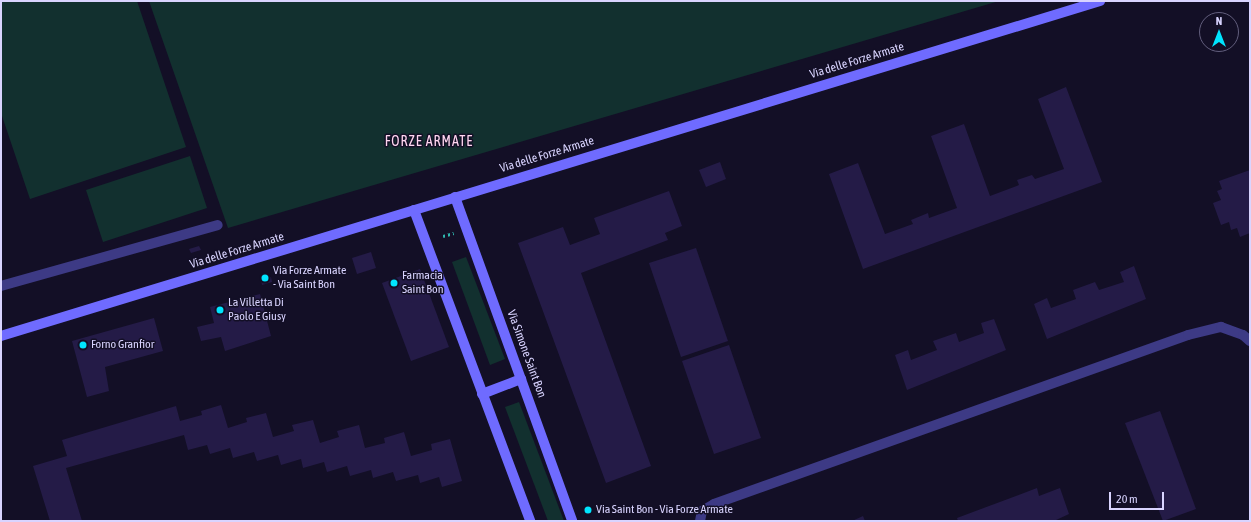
<!DOCTYPE html>
<style>
body{margin:0}
#map{position:relative;width:1251px;height:522px;overflow:hidden;background:#130f26;font-family:"Asap Condensed",sans-serif}
div>[style]{position:absolute}
[style*='--x']{left:calc(var(--x)*1px);top:calc(var(--y)*1px);width:calc(var(--w)*1px);rotate:calc(var(--a)*1deg)}
.green>*{inset:0;background:#12302f}
.building>*{inset:0;background:#241b47}
.path>*{height:2.5px;margin-top:-1.25px;transform-origin:0;background:repeating-linear-gradient(90deg,#2fb8b0 0 2px,transparent 0 5px)}
.lane>*{height:10px;margin:-5px;padding:0 5px;transform-origin:5px;border-radius:5px;background:#3d3a85}
.secondary>*{height:10px;margin:-5px;padding:0 5px;transform-origin:5px;border-radius:5px;background:#6f6bff}
.dots>*{width:11px;height:11px;translate:-50% -50%;box-sizing:border-box;border:2px solid #130f26;border-radius:50%}
span{translate:-50% -50%;white-space:nowrap;text-align:center;line-height:1.15;-webkit-text-stroke:3px #130f26;paint-order:stroke}
.street-label{font-size:12px;color:#d9d4ff}
.poi-label{font-size:12px;color:#d9d4ff}
.left{translate:0 -50%;text-align:left}
.quarter-label{font-size:14px;color:#ffd6f0;letter-spacing:1px}
.frame{position:absolute;inset:0;border:2px solid #d9d4ff;pointer-events:none}
.north{position:absolute;left:1199px;top:12px;width:40px;height:40px;box-sizing:border-box;background:#130f26;border:1px solid #625e7d;border-radius:50%;rotate:0deg;font-size:11px;font-weight:700;line-height:16px;text-align:center;color:#d9d4ff}
.north::after{content:'';display:block;margin:auto;width:14px;height:18px;background:#00e5ff;clip-path:polygon(50% 0,100% 100%,50% 72%,0 100%)}
.scale{position:absolute;left:1109px;top:492px;width:55px;height:18px;box-sizing:border-box;border:2px solid #d9d4ff;border-top:0;padding-left:5px;font-size:12px;line-height:14px;white-space:nowrap;color:#d9d4ff;-webkit-text-stroke:3px #130f26;paint-order:stroke}
</style>
<div id="map">
<div class="green">
<i style="clip-path:polygon(1px 1px,137px 1px,186px 147px,30px 199px,1px 113px)"></i>
<i style="clip-path:polygon(149px 1px,999px 1px,228px 228px)"></i>
<i style="clip-path:polygon(190px 156px,207px 208px,103px 242px,86px 190px)"></i>
<i style="clip-path:polygon(466px 257px,505px 359px,490px 365px,452px 262px)"></i>
<i style="clip-path:polygon(519px 402px,564px 521px,548px 521px,505px 407px)"></i>
</div>
<div class="building">
<i style="clip-path:polygon(1066px 87px,1102px 182px,863px 269px,829px 174px,858px 163px,885px 234px,913px 224px,911px 220px,928px 213px,929px 218px,957px 208px,931px 136px,964px 124px,990px 196px,1019px 185px,1017px 180px,1032px 175px,1035px 179px,1064px 169px,1038px 99px)"></i>
<i style="clip-path:polygon(720px 162px,726px 179px,706px 187px,699px 170px)"></i>
<i style="clip-path:polygon(1250px 170px,1250px 233px,1240px 237px,1237px 228px,1231px 230px,1229px 222px,1221px 225px,1213px 203px,1221px 200px,1217px 191px,1222px 189px,1219px 181px)"></i>
<i style="clip-path:polygon(669px 191px,682px 226px,665px 233px,668px 240px,581px 273px,651px 466px,606px 483px,518px 243px,563px 227px,570px 245px,600px 234px,594px 218px)"></i>
<i style="clip-path:polygon(199px 246px,201px 250px,191px 253px,189px 249px)"></i>
<i style="clip-path:polygon(696px 248px,728px 341px,681px 357px,649px 263px)"></i>
<i style="clip-path:polygon(371px 252px,376px 268px,357px 274px,352px 258px)"></i>
<i style="clip-path:polygon(1134px 266px,1146px 299px,1047px 339px,1034px 304px,1047px 298px,1051px 308px,1076px 299px,1073px 290px,1095px 282px,1099px 290px,1124px 282px,1120px 272px)"></i>
<i style="clip-path:polygon(420px 269px,449px 347px,411px 361px,382px 283px)"></i>
<i style="clip-path:polygon(271px 277px,272px 282px,262px 285px,261px 280px)"></i>
<i style="clip-path:polygon(260px 294px,271px 336px,225px 351px,221px 337px,201px 341px,197px 327px,214px 323px,210px 307px)"></i>
<i style="clip-path:polygon(154px 318px,163px 351px,105px 367px,109px 391px,87px 397px,72px 341px)"></i>
<i style="clip-path:polygon(994px 319px,1006px 350px,907px 390px,895px 355px,908px 350px,911px 360px,937px 350px,933px 341px,956px 333px,959px 342px,984px 333px,981px 323px)"></i>
<i style="clip-path:polygon(729px 345px,761px 438px,714px 454px,682px 361px)"></i>
<i style="clip-path:polygon(221px 405px,228px 428px,247px 422px,246px 418px,266px 413px,273px 437px,294px 431px,292px 425px,313px 420px,320px 443px,339px 437px,337px 431px,359px 425px,365px 448px,385px 443px,384px 438px,404px 432px,411px 456px,432px 450px,431px 444px,450px 439px,462px 481px,442px 487px,439px 477px,420px 483px,418px 475px,396px 481px,393px 472px,373px 478px,371px 470px,350px 476px,347px 466px,327px 472px,324px 462px,303px 468px,301px 459px,281px 465px,278px 455px,257px 461px,254px 452px,233px 458px,230px 448px,210px 454px,207px 445px,188px 450px,184px 435px,66px 468px,82px 521px,50px 521px,33px 466px,67px 456px,62px 440px,176px 406px,180px 421px,202px 415px,201px 411px)"></i>
<i style="clip-path:polygon(1160px 411px,1196px 509px,1163px 521px,1125px 423px)"></i>
<i style="clip-path:polygon(1037px 488px,1039px 496px,1060px 488px,1069px 514px,1054px 521px,958px 521px,957px 518px)"></i>
<i style="clip-path:polygon(863px 516px,865px 521px,852px 521px)"></i>
</div>
<div class="path">
<i style="--x:443;--y:236;--w:11;--a:-15"></i>
</div>
<div class="lane">
<i style="--x:1;--y:286;--w:225;--a:-15.7"></i>
<i style="--x:700;--y:521;--w:10;--a:-79"></i>
<i style="--x:702;--y:511;--w:14;--a:-30"></i>
<i style="--x:714;--y:504;--w:503;--a:-19.62"></i>
<i style="--x:1188;--y:335;--w:34;--a:-14"></i>
<i style="--x:1221;--y:327;--w:23;--a:20"></i>
<i style="--x:1243;--y:335;--w:9;--a:41"></i>
</div>
<div class="secondary">
<i style="--x:455;--y:197;--w:344;--a:70.1"></i>
<i style="--x:414;--y:210;--w:332;--a:69.5"></i>
<i style="--x:1;--y:336;--w:1149;--a:-16.95"></i>
<i style="--x:482;--y:394;--w:42;--a:-21"></i>
</div>
<div class="dots">
<i style="left:265px;top:278px;background:#00e5ff"></i>
<i style="left:394px;top:283px;background:#00e5ff"></i>
<i style="left:220px;top:310px;background:#00e5ff"></i>
<i style="left:83px;top:345px;background:#00e5ff"></i>
<i style="left:588px;top:510px;background:#00e5ff"></i>
</div>
<div class="street-label">
<span style="left:857px;top:61px;rotate:-17deg">Via delle Forze Armate</span>
<span style="left:547px;top:155px;rotate:-17deg">Via delle Forze Armate</span>
<span style="left:237px;top:251px;rotate:-17deg">Via delle Forze Armate</span>
<span style="left:526px;top:354px;rotate:70deg">Via Simone Saint Bon</span>
</div>
<div class="poi-label">
<span class="left" style="left:273px;top:278px">Via Forze Armate<br>- Via Saint Bon</span>
<span class="left" style="left:402px;top:283px">Farmacia<br>Saint Bon</span>
<span class="left" style="left:228px;top:310px">La Villetta Di<br>Paolo E Giusy</span>
<span class="left" style="left:91px;top:345px">Forno Granfior</span>
<span class="left" style="left:596px;top:510px">Via Saint Bon - Via Forze Armate</span>
</div>
<div class="quarter-label">
<span style="left:429px;top:141px">FORZE ARMATE</span>
</div>
<div class="frame"></div>
<div class="north">N</div>
<div class="scale">20 m</div>
</div>
